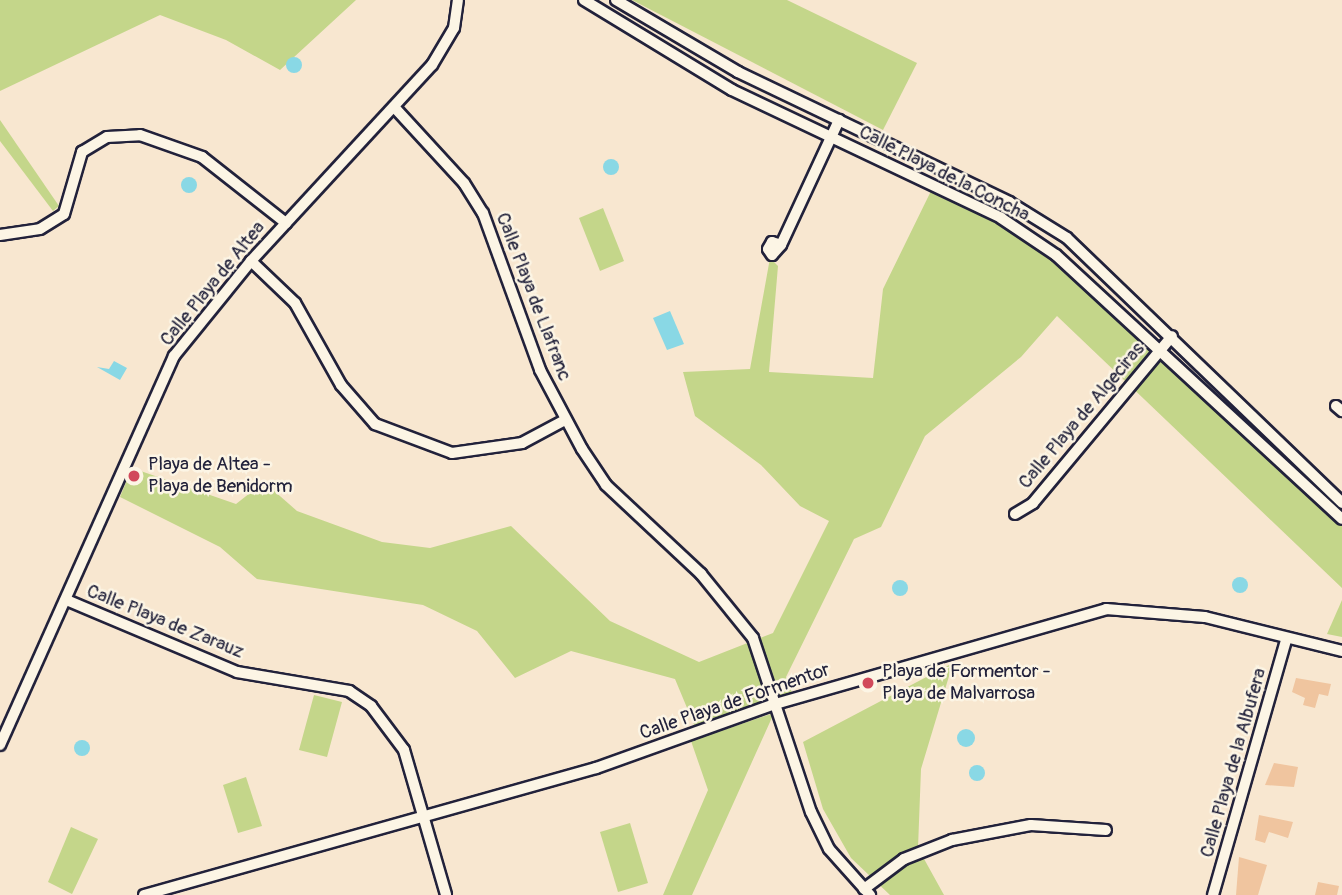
<!DOCTYPE html>
<style>
body{margin:0}
#map{position:relative;width:1342px;height:895px;overflow:hidden;background:#f8e7d0;font-family:Pangolin,sans-serif}
div>[style]{position:absolute}
[style*='--x']{left:calc(var(--x)*1px);top:calc(var(--y)*1px);width:calc(var(--w)*1px);rotate:calc(var(--a)*1deg)}
.green>*{inset:0;background:#c4d68a}
.water>*{inset:0;background:#89d8e5}
.round{border-radius:50%}
.building>*{inset:0;background:#f0c59f}
.roads{filter:drop-shadow(2px 0 #22223b) drop-shadow(-2px 0 #22223b) drop-shadow(0 2px #22223b) drop-shadow(0 -2px #22223b)}
.minor>*{height:10px;margin:-5px;padding:0 5px;transform-origin:5px;border-radius:5px;background:#fcf5e5}
.dots>*{width:19px;height:19px;translate:-50% -50%;box-sizing:border-box;border:4px solid #fcf5e5;border-radius:50%}
span{translate:-50% -50%;white-space:nowrap;text-align:center;line-height:1.15;-webkit-text-stroke:5px #fcf5e5;paint-order:stroke}
.street-label{font-size:19px;color:#22223b}
.poi-label{font-size:19px;color:#22223b}
.left{translate:0 -50%;text-align:left}
</style>
<div id="map">
<div class="green">
<i style="clip-path:polygon(0 0,356px 0,280px 70px,226px 40px,160px 15px,0 91px)"></i>
<i style="clip-path:polygon(632px 0,787px 0,917px 63px,883px 130px)"></i>
<i style="clip-path:polygon(0 120px,59px 206px,53px 211px,0 141px)"></i>
<i style="clip-path:polygon(931px 191px,1005px 227px,1052px 260px,1342px 524px,1342px 588px,1057px 316px,1021px 357px,925px 436px,881px 527px,854px 539px,786px 677px,792px 692px,695px 727px,675px 679px,571px 651px,515px 678px,477px 631px,423px 605px,257px 579px,220px 547px,120px 497px,132px 468px,236px 504px,264px 482px,297px 511px,382px 542px,430px 548px,511px 526px,610px 621px,699px 662px,773px 633px,829px 521px,800px 506px,761px 465px,695px 416px,683px 372px,750px 369px,770px 258px,778px 266px,769px 372px,873px 378px,883px 289px)"></i>
<i style="clip-path:polygon(603px 208px,624px 261px,600px 271px,579px 218px)"></i>
<i style="clip-path:polygon(1342px 600px,1342px 637px,1327px 634px)"></i>
<i style="clip-path:polygon(953px 663px,921px 769px,918px 848px,944px 895px,890px 895px,851px 858px,823px 809px,803px 742px)"></i>
<i style="clip-path:polygon(314px 695px,342px 702px,327px 757px,299px 750px)"></i>
<i style="clip-path:polygon(774px 713px,692px 895px,663px 895px,708px 790px,691px 741px)"></i>
<i style="clip-path:polygon(246px 777px,262px 826px,238px 833px,223px 785px)"></i>
<i style="clip-path:polygon(630px 823px,648px 883px,618px 892px,600px 832px)"></i>
<i style="clip-path:polygon(71px 827px,98px 839px,72px 894px,48px 882px)"></i>
</div>
<div class="water">
<i class="round" style="left:286px;top:57px;width:16px;height:16px"></i>
<i class="round" style="left:603px;top:159px;width:16px;height:16px"></i>
<i class="round" style="left:181px;top:177px;width:16px;height:16px"></i>
<i style="clip-path:polygon(670px 311px,684px 344px,667px 350px,653px 318px)"></i>
<i style="clip-path:polygon(114px 361px,127px 368px,120px 380px,97px 367px,109px 369px)"></i>
<i class="round" style="left:1232px;top:577px;width:16px;height:16px"></i>
<i class="round" style="left:892px;top:580px;width:16px;height:16px"></i>
<i class="round" style="left:957px;top:729px;width:18px;height:18px"></i>
<i class="round" style="left:74px;top:740px;width:16px;height:16px"></i>
<i class="round" style="left:969px;top:765px;width:16px;height:16px"></i>
</div>
<div class="building">
<i style="clip-path:polygon(1296px 678px,1331px 684px,1328px 696px,1319px 694px,1315px 708px,1303px 705px,1305px 698px,1292px 692px)"></i>
<i style="clip-path:polygon(1274px 763px,1298px 767px,1294px 787px,1265px 785px)"></i>
<i style="clip-path:polygon(1259px 815px,1293px 822px,1288px 838px,1269px 832px,1265px 843px,1255px 840px)"></i>
<i style="clip-path:polygon(1239px 857px,1267px 865px,1258px 895px,1236px 895px)"></i>
<i style="clip-path:polygon(1318px 882px,1339px 886px,1337px 895px,1315px 895px)"></i>
</div>
<div class="roads">
<div class="minor">
<i style="--x:584;--y:0;--w:173;--a:31.3"></i>
<i style="--x:732;--y:90;--w:298;--a:25.4"></i>
<i style="--x:1001;--y:218;--w:66;--a:33.9"></i>
<i style="--x:1056;--y:255;--w:389;--a:42.7"></i>
<i style="--x:616;--y:0;--w:142;--a:30.5"></i>
<i style="--x:738;--y:72;--w:301;--a:25.6"></i>
<i style="--x:1009;--y:202;--w:68;--a:31.8"></i>
<i style="--x:1067;--y:238;--w:382;--a:43.9"></i>
<i style="--x:395;--y:108;--w:102;--a:47.4"></i>
<i style="--x:464;--y:183;--w:36;--a:58"></i>
<i style="--x:483;--y:213;--w:167;--a:70"></i>
<i style="--x:540;--y:370;--w:89;--a:62"></i>
<i style="--x:582;--y:449;--w:43;--a:56.3"></i>
<i style="--x:606;--y:485;--w:130;--a:43.1"></i>
<i style="--x:701;--y:574;--w:82;--a:50.9"></i>
<i style="--x:753;--y:638;--w:183;--a:71.6"></i>
<i style="--x:811;--y:812;--w:41;--a:64.1"></i>
<i style="--x:829;--y:849;--w:62;--a:48.3"></i>
<i style="--x:0;--y:235;--w:40;--a:-8.5"></i>
<i style="--x:40;--y:229;--w:28;--a:-32"></i>
<i style="--x:64;--y:214;--w:65;--a:-73.8"></i>
<i style="--x:82;--y:152;--w:29;--a:-31"></i>
<i style="--x:107;--y:137;--w:33;--a:-3"></i>
<i style="--x:140;--y:135;--w:66;--a:19.5"></i>
<i style="--x:202;--y:157;--w:107;--a:38.2"></i>
<i style="--x:772;--y:242;--w:9;--a:18"></i>
<i style="--x:781;--y:245;--w:13;--a:132"></i>
<i style="--x:772;--y:255;--w:7;--a:-124"></i>
<i style="--x:768;--y:249;--w:8;--a:-60"></i>
<i style="--x:781;--y:245;--w:138;--a:-65.1"></i>
<i style="--x:251;--y:261;--w:61;--a:43.7"></i>
<i style="--x:295;--y:303;--w:94;--a:60.7"></i>
<i style="--x:341;--y:385;--w:52;--a:48.9"></i>
<i style="--x:375;--y:424;--w:82;--a:20.6"></i>
<i style="--x:452;--y:453;--w:71;--a:-8.1"></i>
<i style="--x:522;--y:443;--w:49;--a:-28.1"></i>
<i style="--x:1336;--y:406;--w:8;--a:40"></i>
<i style="--x:1015;--y:514;--w:21;--a:-31"></i>
<i style="--x:1033;--y:503;--w:217;--a:-50.2"></i>
<i style="--x:69;--y:601;--w:182;--a:22.9"></i>
<i style="--x:237;--y:672;--w:114;--a:9.6"></i>
<i style="--x:349;--y:691;--w:27;--a:34"></i>
<i style="--x:371;--y:706;--w:55;--a:53.1"></i>
<i style="--x:404;--y:750;--w:151;--a:73.8"></i>
<i style="--x:0;--y:745;--w:426;--a:-65.9"></i>
<i style="--x:174;--y:356;--w:122;--a:-51"></i>
<i style="--x:251;--y:261;--w:267;--a:-47.3"></i>
<i style="--x:432;--y:65;--w:43;--a:-59.3"></i>
<i style="--x:454;--y:28;--w:28;--a:-82"></i>
<i style="--x:864;--y:889;--w:50;--a:-36.9"></i>
<i style="--x:904;--y:859;--w:52;--a:-21.6"></i>
<i style="--x:952;--y:840;--w:80;--a:-10.8"></i>
<i style="--x:1031;--y:825;--w:75;--a:3.8"></i>
<i style="--x:144;--y:895;--w:470;--a:-15.7"></i>
<i style="--x:596;--y:768;--w:187;--a:-19.7"></i>
<i style="--x:772;--y:705;--w:348;--a:-16"></i>
<i style="--x:1106;--y:609;--w:99;--a:4.6"></i>
<i style="--x:1205;--y:617;--w:141;--a:13.9"></i>
<i style="--x:1213;--y:895;--w:265;--a:-74"></i>
</div>
</div>
<div class="dots">
<i style="left:134px;top:476px;background:#d1495b"></i>
<i style="left:868px;top:683px;background:#d1495b"></i>
</div>
<div class="street-label">
<span style="left:944px;top:174px;rotate:27deg">Calle Playa de la Concha</span>
<span style="left:213px;top:284px;rotate:-51deg">Calle Playa de Altea</span>
<span style="left:533px;top:297px;rotate:69deg">Calle Playa de Llafranc</span>
<span style="left:1082px;top:416px;rotate:-50deg">Calle Playa de Algeciras</span>
<span style="left:165px;top:622px;rotate:22deg">Calle Playa de Zarauz</span>
<span style="left:735px;top:702px;rotate:-19deg">Calle Playa de Formentor</span>
<span style="left:1234px;top:763px;rotate:-74deg">Calle Playa de la Albufera</span>
</div>
<div class="poi-label">
<span class="left" style="left:148px;top:476px">Playa de Altea -<br>Playa de Benidorm</span>
<span class="left" style="left:882px;top:683px">Playa de Formentor -<br>Playa de Malvarrosa</span>
</div>
</div>
